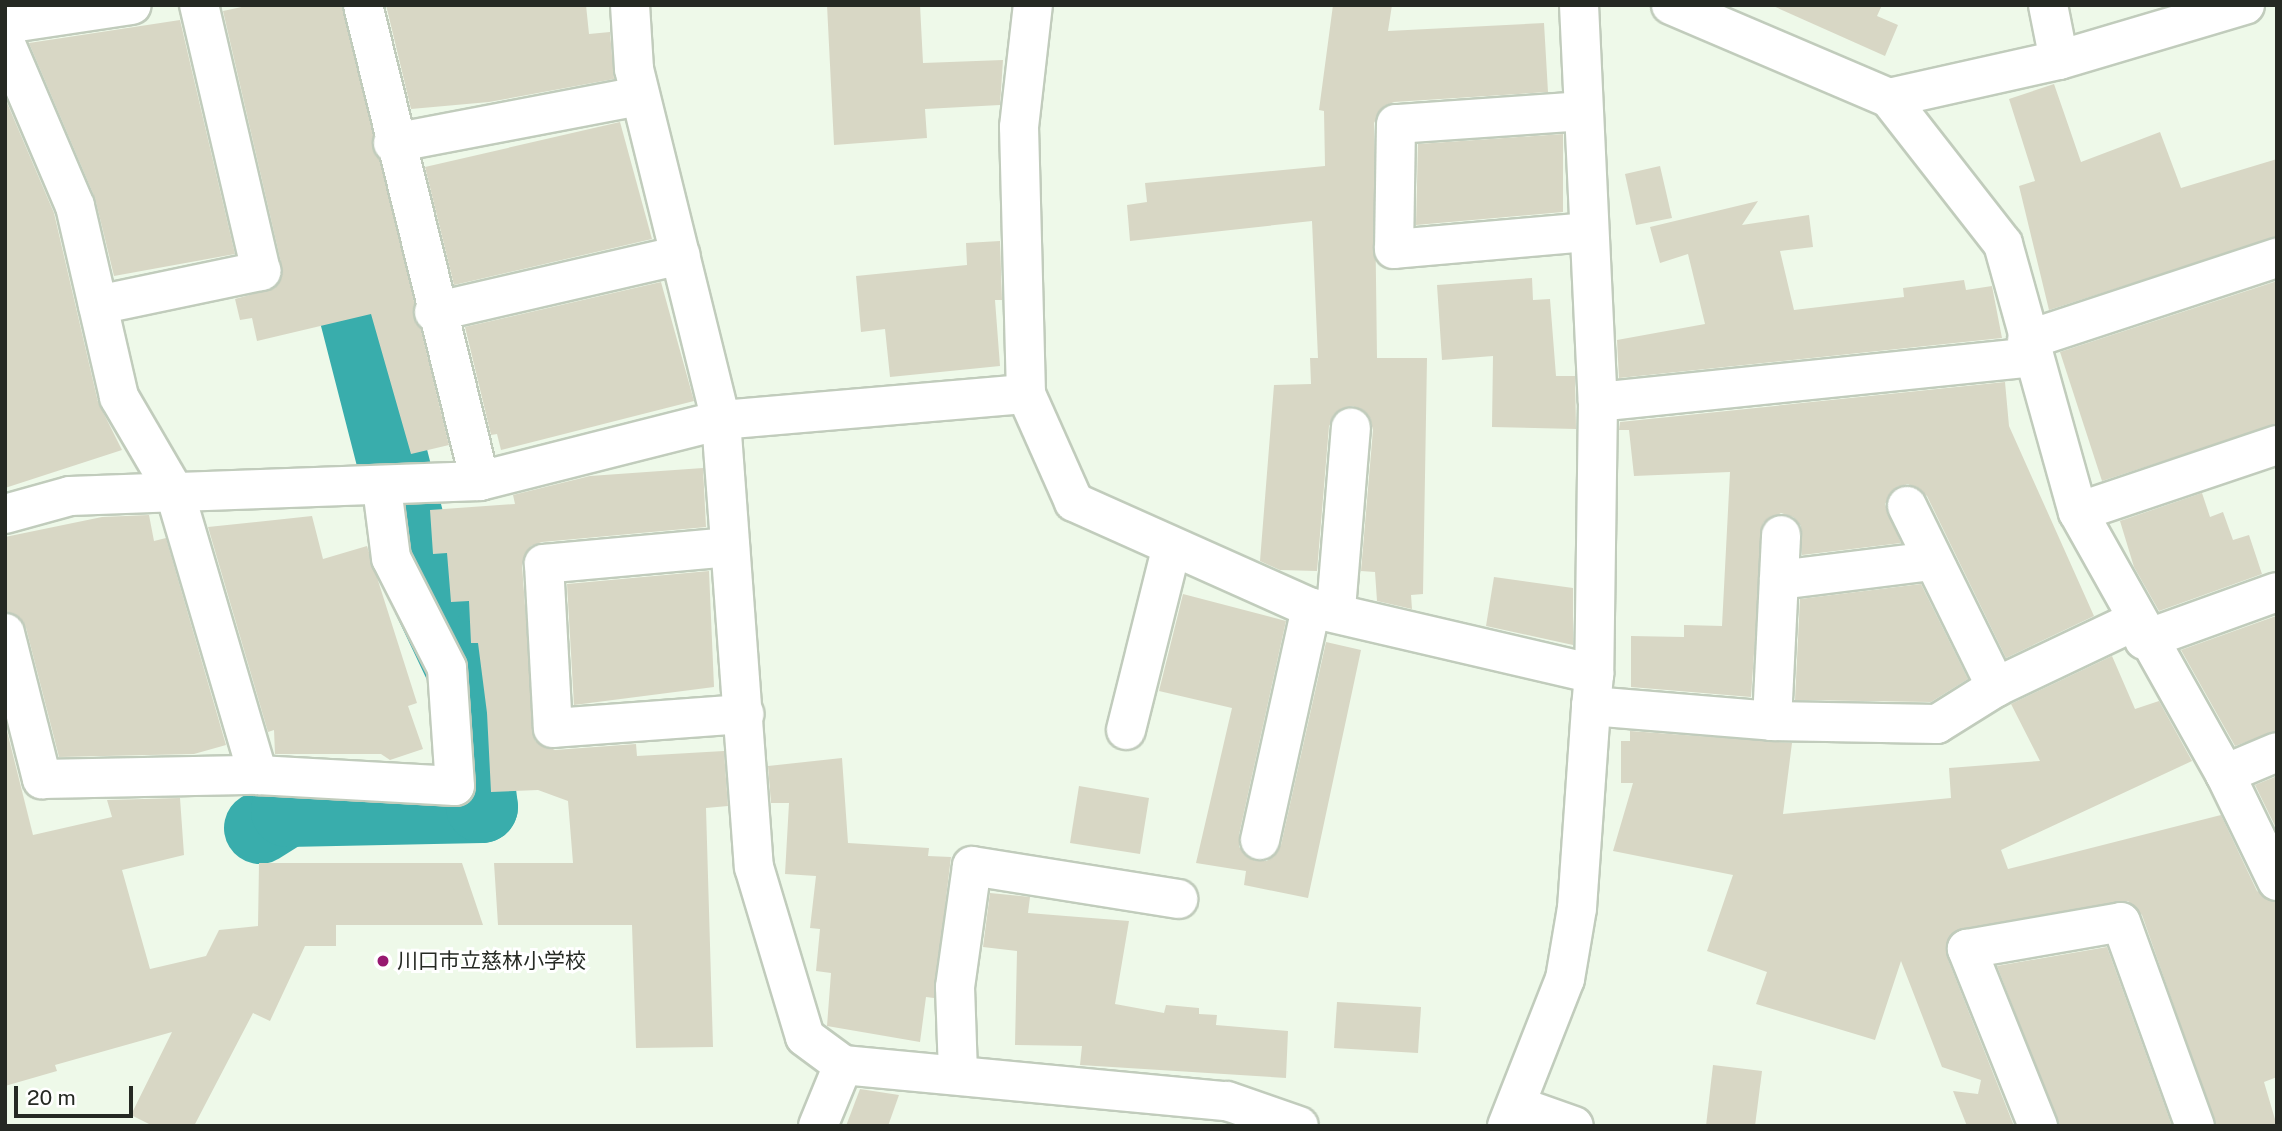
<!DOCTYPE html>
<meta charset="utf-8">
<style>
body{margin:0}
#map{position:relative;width:2282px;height:1131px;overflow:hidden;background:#eef9e9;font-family:"Public Sans","Noto Sans JP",sans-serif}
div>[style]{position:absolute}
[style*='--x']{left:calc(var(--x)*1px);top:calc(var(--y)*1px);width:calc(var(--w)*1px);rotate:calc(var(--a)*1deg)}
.river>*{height:72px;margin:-36px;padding:0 36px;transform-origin:36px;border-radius:36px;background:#39adac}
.building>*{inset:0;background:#d8d7c5}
.roads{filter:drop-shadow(2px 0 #c1ccbc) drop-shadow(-2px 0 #c1ccbc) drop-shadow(0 2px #c1ccbc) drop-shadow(0 -2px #c1ccbc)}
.minor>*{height:38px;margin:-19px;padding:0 19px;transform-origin:19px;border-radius:19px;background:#fff}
.dots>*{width:19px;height:19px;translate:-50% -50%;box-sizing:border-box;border:4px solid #fff;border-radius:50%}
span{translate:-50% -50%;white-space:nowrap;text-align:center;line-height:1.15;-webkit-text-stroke:6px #fff;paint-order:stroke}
.poi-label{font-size:21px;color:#252923}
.left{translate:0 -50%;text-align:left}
.frame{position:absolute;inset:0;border:7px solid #252923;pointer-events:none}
.scale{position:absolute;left:14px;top:1086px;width:119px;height:32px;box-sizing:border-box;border:4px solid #252923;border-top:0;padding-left:9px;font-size:21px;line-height:24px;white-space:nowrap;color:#252923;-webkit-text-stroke:5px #fff;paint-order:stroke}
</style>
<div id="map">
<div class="river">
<i style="--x:260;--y:828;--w:32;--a:-32"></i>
<i style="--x:287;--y:811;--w:195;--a:-1.2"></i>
<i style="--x:482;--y:807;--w:132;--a:-97.4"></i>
<i style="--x:465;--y:676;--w:86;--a:-115.4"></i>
<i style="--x:428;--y:598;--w:389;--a:-104.4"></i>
</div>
<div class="building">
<i style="clip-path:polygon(251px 5px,342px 5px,449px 445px,411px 454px,371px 314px,257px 341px,252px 318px,240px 320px,235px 299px,275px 288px,282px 267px,223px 11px)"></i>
<i style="clip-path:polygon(386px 5px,586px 5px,589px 34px,610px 32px,614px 79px,489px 102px,411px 109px)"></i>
<i style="clip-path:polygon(827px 5px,920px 5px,923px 63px,1003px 60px,1000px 105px,925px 109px,927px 138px,834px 145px)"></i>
<i style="clip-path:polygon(1333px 5px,1392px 5px,1388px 31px,1544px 23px,1548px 92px,1394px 102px,1384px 106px,1374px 123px,1377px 358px,1427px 358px,1423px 594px,1411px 595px,1412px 609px,1377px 601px,1375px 572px,1361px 571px,1373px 430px,1370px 418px,1353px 406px,1341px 409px,1329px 426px,1317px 571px,1280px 570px,1260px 561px,1274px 385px,1311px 384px,1310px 358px,1318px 358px,1312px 221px,1130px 241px,1127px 205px,1147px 202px,1145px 183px,1325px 166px,1324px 111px,1319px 110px)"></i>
<i style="clip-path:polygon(1771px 5px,1882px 5px,1877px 16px,1898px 25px,1885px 56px)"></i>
<i style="clip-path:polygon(180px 20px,235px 254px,114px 276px,95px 198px,29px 43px)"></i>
<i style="clip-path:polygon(2054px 84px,2081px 162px,2160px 132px,2181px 188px,2277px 159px,2277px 237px,2049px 310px,2019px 186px,2035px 181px,2009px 99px)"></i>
<i style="clip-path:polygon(5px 98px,54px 213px,98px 402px,122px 450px,5px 488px)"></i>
<i style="clip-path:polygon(620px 122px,652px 239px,454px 285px,425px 167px)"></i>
<i style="clip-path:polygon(1563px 134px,1563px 212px,1416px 225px,1418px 144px)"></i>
<i style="clip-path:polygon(1660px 166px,1672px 218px,1636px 225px,1625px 174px)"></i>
<i style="clip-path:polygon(1758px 201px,1742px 225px,1809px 215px,1813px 247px,1780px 251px,1794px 310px,1904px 297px,1903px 288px,1964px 280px,1966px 290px,1992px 286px,2002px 338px,1619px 378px,1617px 340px,1705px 324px,1688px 254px,1660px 263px,1650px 227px)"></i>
<i style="clip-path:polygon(1000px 241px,1002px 300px,995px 300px,1000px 366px,890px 377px,885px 329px,861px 332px,856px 276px,967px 265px,966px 243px)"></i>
<i style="clip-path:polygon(1532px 278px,1533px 300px,1550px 299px,1556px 376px,1575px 376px,1576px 429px,1492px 427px,1493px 356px,1442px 360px,1437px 285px)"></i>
<i style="clip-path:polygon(2277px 281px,2277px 424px,2102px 481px,2060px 352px)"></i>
<i style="clip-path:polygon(661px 282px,694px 401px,501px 450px,497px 434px,491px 435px,465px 327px)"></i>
<i style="clip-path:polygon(2005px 382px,2009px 426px,2094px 616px,2006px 658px,1927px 496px,1908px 484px,1897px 487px,1885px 504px,1901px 543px,1802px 555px,1801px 526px,1793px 517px,1781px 513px,1763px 523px,1751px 697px,1631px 687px,1631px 636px,1684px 637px,1684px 625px,1722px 626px,1730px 472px,1634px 476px,1629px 430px,1619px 430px,1620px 422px)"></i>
<i style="clip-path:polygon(703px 468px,706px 527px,542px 542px,531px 546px,522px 565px,535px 741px,555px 750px,636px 744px,637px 756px,724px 751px,728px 806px,706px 808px,713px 1047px,636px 1048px,632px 925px,498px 925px,494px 863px,573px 863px,568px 801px,538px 790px,491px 792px,487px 713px,478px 643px,471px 643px,469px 601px,451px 602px,447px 553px,433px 554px,430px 510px,515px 504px,513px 495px,590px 476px)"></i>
<i style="clip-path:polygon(2202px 493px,2210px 517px,2223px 512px,2233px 540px,2249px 535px,2262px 574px,2159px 611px,2134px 567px,2120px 521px)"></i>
<i style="clip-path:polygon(149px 515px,154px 541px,166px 538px,226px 745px,194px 754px,59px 757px,26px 628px,5px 612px,5px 537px,102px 517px)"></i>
<i style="clip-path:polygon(312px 516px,323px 559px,367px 546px,417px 703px,408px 706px,423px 749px,390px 760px,381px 754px,275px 754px,274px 730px,268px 732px,208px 527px)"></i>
<i style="clip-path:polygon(709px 571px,714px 687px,574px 705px,567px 584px)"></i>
<i style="clip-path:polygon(1494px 577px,1573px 588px,1573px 645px,1486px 626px)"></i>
<i style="clip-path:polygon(1921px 584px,1968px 679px,1931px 702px,1795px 700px,1800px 599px)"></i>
<i style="clip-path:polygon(1183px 594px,1286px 621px,1239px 835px,1239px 847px,1255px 861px,1267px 861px,1281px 845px,1326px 642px,1361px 650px,1308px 898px,1244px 885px,1246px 871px,1196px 863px,1232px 708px,1159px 691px)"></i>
<i style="clip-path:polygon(2276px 616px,2277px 731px,2235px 746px,2181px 650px)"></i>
<i style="clip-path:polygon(2112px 656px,2135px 709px,2159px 701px,2192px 761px,2001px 850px,2008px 869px,2221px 815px,2257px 891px,2277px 903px,2277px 1077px,2264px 1082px,2277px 1126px,2216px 1126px,2142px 915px,2128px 901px,1951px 934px,1947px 957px,2014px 1126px,1967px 1126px,1953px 1091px,1978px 1094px,1981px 1080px,1942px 1067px,1901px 961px,1875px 1040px,1756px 1004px,1767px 972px,1707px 951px,1733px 875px,1613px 851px,1633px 783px,1621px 783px,1621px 741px,1630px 741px,1630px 731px,1792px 743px,1783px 814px,1951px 798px,1949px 768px,2040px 761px,2011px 704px)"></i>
<i style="clip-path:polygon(5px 723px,33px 835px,112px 817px,107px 800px,180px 798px,184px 855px,122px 870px,150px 969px,206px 956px,219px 930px,258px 926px,259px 863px,462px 863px,483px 925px,336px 925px,336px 946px,305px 946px,270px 1021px,253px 1013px,194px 1126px,153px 1126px,131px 1115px,172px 1032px,55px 1065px,57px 1071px,5px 1086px)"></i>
<i style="clip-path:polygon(842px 758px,848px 843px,929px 848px,928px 856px,951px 857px,934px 998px,926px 997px,920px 1042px,827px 1026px,831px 973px,816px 971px,820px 929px,810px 928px,816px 876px,785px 874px,789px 803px,771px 803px,768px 766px)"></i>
<i style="clip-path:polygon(2277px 776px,2277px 830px,2255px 785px)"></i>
<i style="clip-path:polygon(1079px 786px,1149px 798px,1140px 854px,1070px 843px)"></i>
<i style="clip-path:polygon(990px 893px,1030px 897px,1028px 913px,1129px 921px,1115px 1004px,1164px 1013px,1166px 1005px,1199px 1008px,1199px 1014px,1217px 1015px,1216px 1025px,1288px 1031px,1286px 1078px,1080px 1065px,1082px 1046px,1015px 1045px,1017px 951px,983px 947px)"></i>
<i style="clip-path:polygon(2107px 947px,2172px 1126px,2059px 1126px,1997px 966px)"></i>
<i style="clip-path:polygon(1337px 1002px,1421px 1007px,1418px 1053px,1334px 1048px)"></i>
<i style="clip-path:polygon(1713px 1065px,1762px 1071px,1755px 1126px,1706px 1126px)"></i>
<i style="clip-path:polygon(860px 1089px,899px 1095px,888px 1126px,846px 1126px)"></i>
</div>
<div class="roads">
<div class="minor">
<i style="--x:363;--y:5;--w:490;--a:76.2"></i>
<i style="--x:630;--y:5;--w:64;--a:86.4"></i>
<i style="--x:634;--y:69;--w:362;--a:76.1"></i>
<i style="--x:721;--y:420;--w:448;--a:85.8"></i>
<i style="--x:754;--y:867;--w:177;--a:73.3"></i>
<i style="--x:805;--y:1037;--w:47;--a:36.4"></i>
<i style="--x:843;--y:1065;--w:386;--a:5.4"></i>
<i style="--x:1227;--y:1101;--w:76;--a:19.1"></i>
<i style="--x:1579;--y:5;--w:397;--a:87.3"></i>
<i style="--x:1598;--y:402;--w:272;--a:90.8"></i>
<i style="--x:1671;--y:5;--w:237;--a:23.1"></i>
<i style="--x:1889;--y:98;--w:185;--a:52"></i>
<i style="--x:2003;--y:244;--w:278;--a:74.4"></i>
<i style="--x:2078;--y:512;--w:300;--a:60.7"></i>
<i style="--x:2225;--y:774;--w:119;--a:64.1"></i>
<i style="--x:2048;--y:5;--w:56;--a:78.7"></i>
<i style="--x:5;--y:24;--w:128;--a:-8.5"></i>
<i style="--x:5;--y:42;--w:178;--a:66.9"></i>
<i style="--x:75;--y:206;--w:196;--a:77"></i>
<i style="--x:119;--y:397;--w:111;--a:59.7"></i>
<i style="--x:175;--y:493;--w:294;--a:73.6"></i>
<i style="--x:1889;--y:98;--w:174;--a:-12.6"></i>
<i style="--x:2059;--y:60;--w:194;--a:-16.5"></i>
<i style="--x:1583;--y:111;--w:187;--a:176"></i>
<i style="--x:1396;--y:124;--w:125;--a:90.9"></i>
<i style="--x:1394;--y:249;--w:194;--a:-5"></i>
<i style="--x:393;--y:143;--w:251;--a:-10.8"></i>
<i style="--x:98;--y:305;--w:167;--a:-11.8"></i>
<i style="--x:261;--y:271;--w:273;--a:-103.1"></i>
<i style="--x:434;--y:312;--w:253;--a:-13"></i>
<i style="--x:2027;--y:340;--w:263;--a:-18.2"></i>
<i style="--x:1026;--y:394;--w:267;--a:-91.5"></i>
<i style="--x:1019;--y:127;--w:123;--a:-83.5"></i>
<i style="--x:1598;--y:402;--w:436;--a:-5.9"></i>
<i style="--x:1907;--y:506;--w:202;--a:63.8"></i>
<i style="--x:2078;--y:512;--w:210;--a:-18.6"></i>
<i style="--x:5;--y:514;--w:67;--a:-15.5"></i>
<i style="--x:70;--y:496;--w:410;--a:-2.1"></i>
<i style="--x:480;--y:481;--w:249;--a:-14.2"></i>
<i style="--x:721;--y:420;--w:306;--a:-4.9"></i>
<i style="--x:1026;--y:394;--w:118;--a:66"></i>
<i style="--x:1074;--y:502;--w:260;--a:24.1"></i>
<i style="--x:1311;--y:608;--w:291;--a:13.1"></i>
<i style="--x:1594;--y:674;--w:32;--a:95"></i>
<i style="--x:1591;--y:706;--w:182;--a:4.7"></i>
<i style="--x:1772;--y:721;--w:165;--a:1"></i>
<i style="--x:1937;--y:724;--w:70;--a:-32.1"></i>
<i style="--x:1996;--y:687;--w:154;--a:-25.4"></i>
<i style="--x:730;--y:547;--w:187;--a:174.8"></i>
<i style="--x:544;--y:564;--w:164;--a:86.9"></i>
<i style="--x:553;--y:728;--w:192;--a:-4.2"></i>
<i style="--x:1779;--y:580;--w:153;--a:-7.1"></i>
<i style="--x:1336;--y:609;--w:182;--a:-85.3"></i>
<i style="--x:5;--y:633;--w:151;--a:75.8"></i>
<i style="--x:42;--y:779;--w:216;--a:-1.1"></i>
<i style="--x:258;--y:775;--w:197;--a:3.2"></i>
<i style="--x:455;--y:786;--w:118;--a:-93.9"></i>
<i style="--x:447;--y:668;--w:123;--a:-117"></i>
<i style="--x:391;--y:558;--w:71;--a:-97.3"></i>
<i style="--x:2144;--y:640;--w:141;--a:-19.8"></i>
<i style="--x:1772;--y:721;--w:186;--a:-87.2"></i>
<i style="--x:1126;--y:730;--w:186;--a:-76"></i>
<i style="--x:2225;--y:774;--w:56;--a:-22.9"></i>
<i style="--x:1260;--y:840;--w:238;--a:-77.6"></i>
<i style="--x:958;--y:1073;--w:86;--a:-92"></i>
<i style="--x:955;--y:987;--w:122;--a:-82"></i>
<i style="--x:972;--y:866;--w:209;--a:9.1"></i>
<i style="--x:1520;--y:1107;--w:57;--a:19.4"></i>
<i style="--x:818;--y:1126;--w:66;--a:-67.7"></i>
<i style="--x:1507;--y:1126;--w:158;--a:-68.5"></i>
<i style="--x:1565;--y:979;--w:72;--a:-80.4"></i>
<i style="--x:1577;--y:908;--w:202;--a:-86"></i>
<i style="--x:2038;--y:1126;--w:191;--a:-111.9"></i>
<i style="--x:1967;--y:949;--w:156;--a:-9.9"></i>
<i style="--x:2121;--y:922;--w:217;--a:70.1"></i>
</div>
</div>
<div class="dots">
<i style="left:383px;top:961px;background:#971870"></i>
</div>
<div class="poi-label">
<span class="left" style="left:397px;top:961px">川口市立慈林小学校</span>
</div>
<div class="frame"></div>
<div class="scale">20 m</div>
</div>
